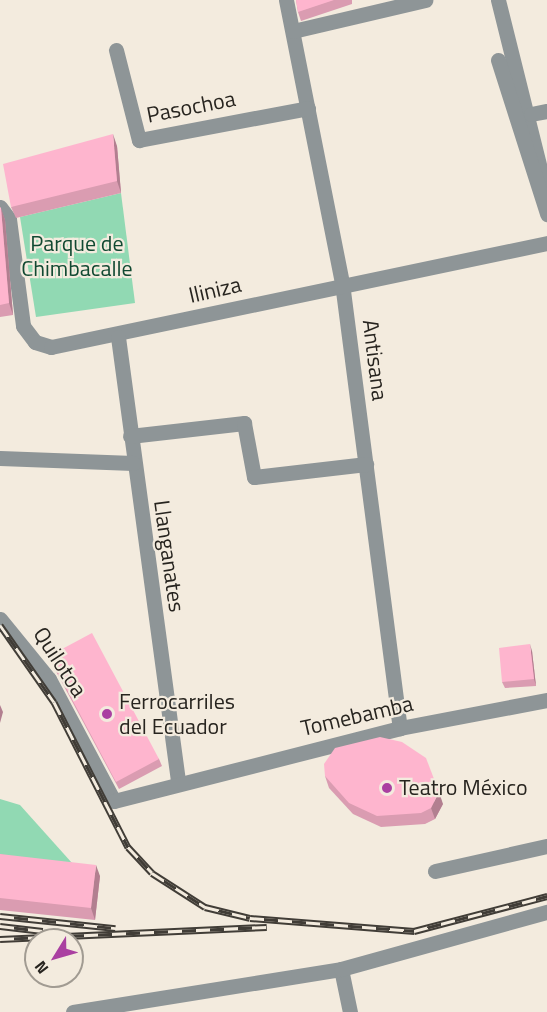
<!DOCTYPE html>
<meta charset="utf-8">
<style>
body{margin:0}
#map{position:relative;width:547px;height:1012px;overflow:hidden;background:#f3ebde;font-family:"Titillium Web",sans-serif}
div>[style]{position:absolute}
[style*='--x']{left:calc(var(--x)*1px);top:calc(var(--y)*1px);width:calc(var(--w)*1px);rotate:calc(var(--a)*1deg)}
.green>*{inset:0;background:#91d9b3}
.minor>*{height:15px;margin:-7.5px;padding:0 7.5px;transform-origin:7.5px;border-radius:7.5px;background:#8e9597}
.rail>*{height:7px;margin-top:-3.5px;transform-origin:0;background:repeating-linear-gradient(90deg,#f3ebde 0 14px,#413d37 0 28px);box-sizing:border-box;border-block:2px solid #413d37}
.wall>*{inset:0;background:#da9cb1}
.shaded-wall>*{inset:0;background:#b27f90}
.building>*{inset:0;background:#feb5ce}
.dots>*{width:16px;height:16px;translate:-50% -50%;box-sizing:border-box;border:3px solid #f3ebde;border-radius:50%}
span{translate:-50% -50%;white-space:nowrap;text-align:center;line-height:1.15;-webkit-text-stroke:4.5px #f3ebde;paint-order:stroke}
.street-label{font-size:22px;color:#27241f}
.park-label{font-size:22px;color:#104931}
.poi-label{font-size:22px;color:#27241f}
.left{translate:0 -50%;text-align:left}
.north{position:absolute;left:24px;top:928px;width:60px;height:60px;box-sizing:border-box;background:#f3ebde;border:2px solid #a19b92;border-radius:50%;rotate:233deg;font-size:16px;font-weight:700;line-height:24px;text-align:center;color:#27241f}
.north::after{content:'';display:block;margin:auto;width:21px;height:27px;background:#aa40a1;clip-path:polygon(50% 0,100% 100%,50% 72%,0 100%)}
</style>
<div id="map">
<div class="green">
<i style="clip-path:polygon(121px 193px,135px 303px,36px 317px,20px 217px)"></i>
<i style="clip-path:polygon(0 799px,20px 805px,72px 863px,0 856px)"></i>
</div>
<div class="minor">
<i style="--x:286;--y:0;--w:288;--a:78.8"></i>
<i style="--x:342;--y:283;--w:449;--a:82.6"></i>
<i style="--x:498;--y:0;--w:203;--a:76"></i>
<i style="--x:293;--y:31;--w:136;--a:-13.2"></i>
<i style="--x:116;--y:50;--w:93;--a:75.7"></i>
<i style="--x:139;--y:140;--w:172;--a:-10.7"></i>
<i style="--x:498;--y:60;--w:162;--a:72.3"></i>
<i style="--x:531;--y:114;--w:16;--a:-11"></i>
<i style="--x:0;--y:207;--w:15;--a:53"></i>
<i style="--x:9;--y:219;--w:108;--a:82.5"></i>
<i style="--x:23;--y:326;--w:20;--a:53"></i>
<i style="--x:35;--y:342;--w:17;--a:17"></i>
<i style="--x:51;--y:347;--w:507;--a:-11.84"></i>
<i style="--x:118;--y:337;--w:448;--a:82.3"></i>
<i style="--x:130;--y:436;--w:115;--a:-6.5"></i>
<i style="--x:244;--y:423;--w:55;--a:79.5"></i>
<i style="--x:254;--y:477;--w:113;--a:-6.6"></i>
<i style="--x:0;--y:458;--w:133;--a:2.2"></i>
<i style="--x:0;--y:619;--w:77;--a:50.8"></i>
<i style="--x:49;--y:679;--w:138;--a:62"></i>
<i style="--x:114;--y:801;--w:295;--a:-14.3"></i>
<i style="--x:400;--y:728;--w:150;--a:-10.8"></i>
<i style="--x:435;--y:871;--w:115;--a:-12.6"></i>
<i style="--x:341;--y:969;--w:44;--a:78.2"></i>
<i style="--x:73;--y:1012;--w:271;--a:-9.1"></i>
<i style="--x:341;--y:969;--w:214;--a:-15.5"></i>
</div>
<div class="rail">
<i style="--x:0;--y:625;--w:94;--a:55"></i>
<i style="--x:54;--y:702;--w:163;--a:63"></i>
<i style="--x:128;--y:847;--w:35;--a:47"></i>
<i style="--x:152;--y:873;--w:63;--a:32.7"></i>
<i style="--x:205;--y:907;--w:46;--a:13.7"></i>
<i style="--x:250;--y:918;--w:165;--a:4.5"></i>
<i style="--x:414;--y:931;--w:138;--a:-14.7"></i>
<i style="--x:0;--y:916;--w:116;--a:6"></i>
<i style="--x:0;--y:926;--w:43;--a:6.6"></i>
<i style="--x:0;--y:939;--w:267;--a:-2.6"></i>
</div>
<div class="wall">
<i style="clip-path:polygon(296px 0,352px 0,352px 4px,301px 21px,298px 12px)"></i>
<i style="clip-path:polygon(117px 146px,121px 193px,16px 218px,11px 207px)"></i>
<i style="clip-path:polygon(0 207px,5px 220px,13px 315px,0 317px)"></i>
<i style="clip-path:polygon(532px 651px,536px 686px,505px 688px,502px 682px)"></i>
<i style="clip-path:polygon(49px 656px,159px 759px,162px 766px,119px 789px,51px 662px)"></i>
<i style="clip-path:polygon(325px 776px,443px 804px,435px 819px,425px 824px,381px 827px,353px 814px,329px 788px)"></i>
<i style="clip-path:polygon(0 854px,100px 876px,95px 920px,0 910px)"></i>
</div>
<div class="shaded-wall">
<i style="clip-path:polygon(113px 134px,117px 146px,121px 193px,117px 181px)"></i>
<i style="clip-path:polygon(1px 208px,5px 220px,13px 315px,9px 303px)"></i>
<i style="clip-path:polygon(530px 644px,532px 651px,536px 686px,534px 679px)"></i>
<i style="clip-path:polygon(0 705px,3px 712px,0 723px)"></i>
<i style="clip-path:polygon(439px 792px,443px 804px,435px 819px,431px 808px)"></i>
<i style="clip-path:polygon(96px 865px,100px 876px,95px 920px,91px 908px)"></i>
</div>
<div class="building">
<i style="clip-path:polygon(296px 0,334px 0,298px 12px)"></i>
<i style="clip-path:polygon(113px 134px,117px 181px,11px 207px,3px 164px)"></i>
<i style="clip-path:polygon(0 207px,1px 208px,9px 303px,0 305px)"></i>
<i style="clip-path:polygon(92px 633px,159px 759px,116px 782px,49px 656px)"></i>
<i style="clip-path:polygon(530px 644px,534px 679px,502px 682px,499px 648px)"></i>
<i style="clip-path:polygon(380px 737px,402px 742px,426px 758px,439px 792px,431px 808px,421px 813px,377px 816px,349px 803px,325px 776px,324px 764px,335px 748px)"></i>
<i style="clip-path:polygon(0 854px,96px 865px,91px 908px,0 898px)"></i>
</div>
<div class="dots">
<i style="left:107px;top:714px;background:#aa40a1"></i>
<i style="left:387px;top:788px;background:#aa40a1"></i>
</div>
<div class="street-label">
<span style="left:191px;top:107px;rotate:-11deg">Pasochoa</span>
<span style="left:215px;top:290px;rotate:-13deg">Iliniza</span>
<span style="left:375px;top:360px;rotate:83deg">Antisana</span>
<span style="left:169px;top:556px;rotate:82deg">Llanganates</span>
<span style="left:60px;top:662px;rotate:57deg">Quilotoa</span>
<span style="left:357px;top:716px;rotate:-13deg">Tomebamba</span>
</div>
<div class="park-label">
<span style="left:77px;top:256px">Parque de<br>Chimbacalle</span>
</div>
<div class="poi-label">
<span class="left" style="left:119px;top:714px">Ferrocarriles<br>del Ecuador</span>
<span class="left" style="left:399px;top:788px">Teatro México</span>
</div>
<div class="north">N</div>
</div>
